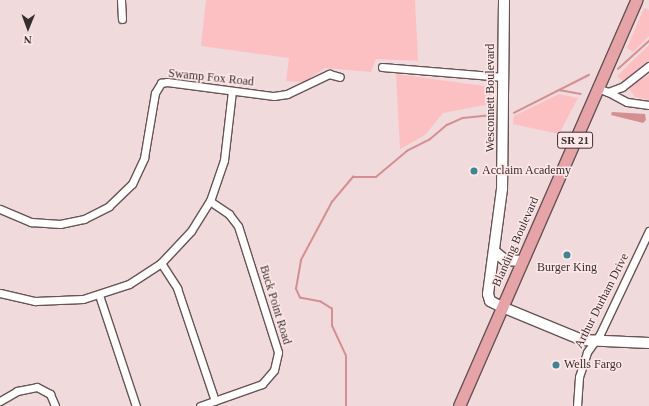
<!DOCTYPE html>
<style>
body{margin:0}
#map{position:relative;width:649px;height:406px;overflow:hidden;background:#f0dadb;font-family:Georgia,serif}
div>[style]{position:absolute}
[style*='--x']{left:calc(var(--x)*1px);top:calc(var(--y)*1px);width:calc(var(--w)*1px);rotate:calc(var(--a)*1deg)}
.green>*{inset:0;background:#fcc0c2}
.water>*{inset:0;background:#d48f92}
.stream>*{height:1.5px;margin:-0.75px;padding:0 0.75px;transform-origin:0.75px;border-radius:0.75px;background:#d48f92}
.roads{filter:drop-shadow(1px 0 #675455) drop-shadow(-1px 0 #675455) drop-shadow(0 1px #675455) drop-shadow(0 -1px #675455)}
.street>*{height:7px;margin:-3.5px;padding:0 3.5px;transform-origin:3.5px;border-radius:3.5px;background:#fff}
.secondary>*{height:10px;margin:-5px;padding:0 5px;transform-origin:5px;border-radius:5px;background:#fff}
.primary>*{height:11px;margin:-5.5px;padding:0 5.5px;transform-origin:5.5px;border-radius:5.5px;background:#e6a3a8}
.dots>*{width:11px;height:11px;translate:-50% -50%;box-sizing:border-box;border:2px solid #fee7e8;border-radius:50%}
span{translate:-50% -50%;white-space:nowrap;text-align:center;line-height:1.15;-webkit-text-stroke:3px #fee7e8;paint-order:stroke}
.shield-label span{padding:1px 3px;background:#fee7e8;border:1px solid;border-radius:3px;-webkit-text-stroke-width:0}
.shield-label{font-size:11px;color:#362e2e;font-weight:700}
.street-label{font-size:12px;color:#362e2e}
.poi-label{font-size:12px;color:#362e2e}
.left{translate:0 -50%;text-align:left}
.north{position:absolute;left:8px;top:8px;width:40px;height:40px;-webkit-text-stroke:3px #fee7e8;paint-order:stroke;rotate:181deg;font-size:11px;font-weight:700;line-height:16px;text-align:center;color:#362e2e}
.north::after{content:'';display:block;margin:auto;width:14px;height:18px;background:#362e2e;clip-path:polygon(50% 0,100% 100%,50% 72%,0 100%)}
</style>
<div id="map">
<div class="green">
<i style="clip-path:polygon(206px 0,415px 0,418px 61px,376px 59px,371px 72px,325px 68px,304px 82px,286px 81px,289px 58px,201px 46px)"></i>
<i style="clip-path:polygon(644px 8px,649px 10px,649px 36px,633px 52px,627px 48px)"></i>
<i style="clip-path:polygon(649px 45px,649px 60px,624px 82px,617px 76px)"></i>
<i style="clip-path:polygon(396px 74px,491px 87px,490px 104px,443px 113px,425px 135px,400px 149px)"></i>
<i style="clip-path:polygon(649px 75px,649px 100px,635px 97px,629px 89px,631px 85px)"></i>
<i style="clip-path:polygon(559px 94px,578px 98px,559px 134px,513px 124px,514px 116px)"></i>
</div>
<div class="water">
<i style="clip-path:polygon(612px 112px,645px 114px,646px 120px,643px 123px,611px 115px)"></i>
</div>
<div class="stream">
<i style="--x:618;--y:69;--w:42;--a:-42.1"></i>
<i style="--x:559;--y:90;--w:22;--a:10"></i>
<i style="--x:514;--y:113;--w:84;--a:-26.9"></i>
<i style="--x:346;--y:406;--w:50;--a:-90"></i>
<i style="--x:346;--y:356;--w:33;--a:-115"></i>
<i style="--x:332;--y:326;--w:17;--a:-90"></i>
<i style="--x:332;--y:309;--w:13;--a:-148"></i>
<i style="--x:321;--y:302;--w:21;--a:-169"></i>
<i style="--x:300;--y:298;--w:10;--a:-114"></i>
<i style="--x:296;--y:289;--w:29;--a:-80"></i>
<i style="--x:301;--y:260;--w:66;--a:-61.9"></i>
<i style="--x:332;--y:202;--w:33;--a:-50"></i>
<i style="--x:353;--y:177;--w:23;--a:0"></i>
<i style="--x:376;--y:177;--w:40;--a:-40"></i>
<i style="--x:407;--y:151;--w:25;--a:-27"></i>
<i style="--x:429;--y:140;--w:23;--a:-40"></i>
<i style="--x:447;--y:125;--w:17;--a:-24"></i>
<i style="--x:463;--y:118;--w:29;--a:-6"></i>
</div>
<div class="roads">
<div class="street">
<i style="--x:121;--y:0;--w:19;--a:87"></i>
<i style="--x:382;--y:67;--w:122;--a:4.7"></i>
<i style="--x:597;--y:88;--w:12;--a:20"></i>
<i style="--x:608;--y:92;--w:15;--a:-20"></i>
<i style="--x:622;--y:87;--w:34;--a:-38"></i>
<i style="--x:608;--y:92;--w:21;--a:28"></i>
<i style="--x:627;--y:102;--w:22;--a:8"></i>
<i style="--x:0;--y:209;--w:34;--a:23"></i>
<i style="--x:31;--y:222;--w:29;--a:4"></i>
<i style="--x:60;--y:224;--w:25;--a:-12"></i>
<i style="--x:84;--y:219;--w:28;--a:-27"></i>
<i style="--x:109;--y:206;--w:32;--a:-44"></i>
<i style="--x:132;--y:184;--w:29;--a:-65"></i>
<i style="--x:144;--y:158;--w:66;--a:-80.4"></i>
<i style="--x:155;--y:93;--w:12;--a:-59"></i>
<i style="--x:161;--y:83;--w:6;--a:-9"></i>
<i style="--x:167;--y:82;--w:108;--a:7.5"></i>
<i style="--x:274;--y:96;--w:13;--a:-9"></i>
<i style="--x:287;--y:94;--w:47;--a:-25.5"></i>
<i style="--x:329;--y:74;--w:11;--a:15"></i>
<i style="--x:161;--y:263;--w:30;--a:57"></i>
<i style="--x:177;--y:288;--w:119;--a:71.4"></i>
<i style="--x:0;--y:293;--w:36;--a:13"></i>
<i style="--x:35;--y:301;--w:48;--a:-2.4"></i>
<i style="--x:83;--y:299;--w:48;--a:-18.1"></i>
<i style="--x:129;--y:284;--w:38;--a:-33"></i>
<i style="--x:161;--y:263;--w:44;--a:-46.8"></i>
<i style="--x:191;--y:231;--w:36;--a:-58"></i>
<i style="--x:210;--y:201;--w:43;--a:-71.1"></i>
<i style="--x:224;--y:160;--w:69;--a:-83.4"></i>
<i style="--x:99;--y:295;--w:117;--a:71.6"></i>
<i style="--x:0;--y:401;--w:20;--a:-30"></i>
<i style="--x:17;--y:391;--w:20;--a:-11"></i>
<i style="--x:37;--y:387;--w:15;--a:28"></i>
<i style="--x:50;--y:394;--w:13;--a:67"></i>
<i style="--x:200;--y:406;--w:66;--a:-19.5"></i>
<i style="--x:262;--y:384;--w:18;--a:-49"></i>
<i style="--x:274;--y:370;--w:18;--a:-77"></i>
<i style="--x:278;--y:352;--w:132;--a:-107.6"></i>
<i style="--x:238;--y:226;--w:15;--a:-127"></i>
<i style="--x:229;--y:214;--w:23;--a:-146"></i>
<i style="--x:577;--y:406;--w:29;--a:-86"></i>
<i style="--x:579;--y:377;--w:26;--a:-72"></i>
<i style="--x:587;--y:352;--w:22;--a:-54"></i>
<i style="--x:600;--y:334;--w:114;--a:-64.6"></i>
</div>
<div class="secondary">
<i style="--x:504;--y:0;--w:189;--a:90.6"></i>
<i style="--x:502;--y:189;--w:106;--a:97.6"></i>
<i style="--x:488;--y:294;--w:7;--a:74"></i>
<i style="--x:490;--y:301;--w:13;--a:27"></i>
<i style="--x:502;--y:307;--w:87;--a:22.4"></i>
<i style="--x:582;--y:340;--w:67;--a:2.6"></i>
<i style="--x:495;--y:252;--w:13;--a:39"></i>
<i style="--x:505;--y:260;--w:17;--a:3"></i>
</div>
<div class="primary">
<i style="--x:459;--y:406;--w:443;--a:-66.4"></i>
</div>
</div>
<div class="dots">
<i style="left:474px;top:171px;background:#408392"></i>
<i style="left:567px;top:255px;background:#408392"></i>
<i style="left:556px;top:365px;background:#408392"></i>
</div>
<div class="shield-label">
<span style="left:575px;top:140px">SR 21</span>
</div>
<div class="street-label">
<span style="left:211px;top:78px;rotate:6deg">Swamp Fox Road</span>
<span style="left:491px;top:98px;rotate:-90deg">Wesconnett Boulevard</span>
<span style="left:516px;top:242px;rotate:-66deg">Blanding Boulevard</span>
<span style="left:602px;top:301px;rotate:-63deg">Arthur Durham Drive</span>
<span style="left:275px;top:305px;rotate:73deg">Buck Point Road</span>
</div>
<div class="poi-label">
<span class="left" style="left:482px;top:171px">Acclaim Academy</span>
<span style="left:567px;top:268px">Burger King</span>
<span class="left" style="left:564px;top:365px">Wells Fargo</span>
</div>
<div class="north">N</div>
</div>
